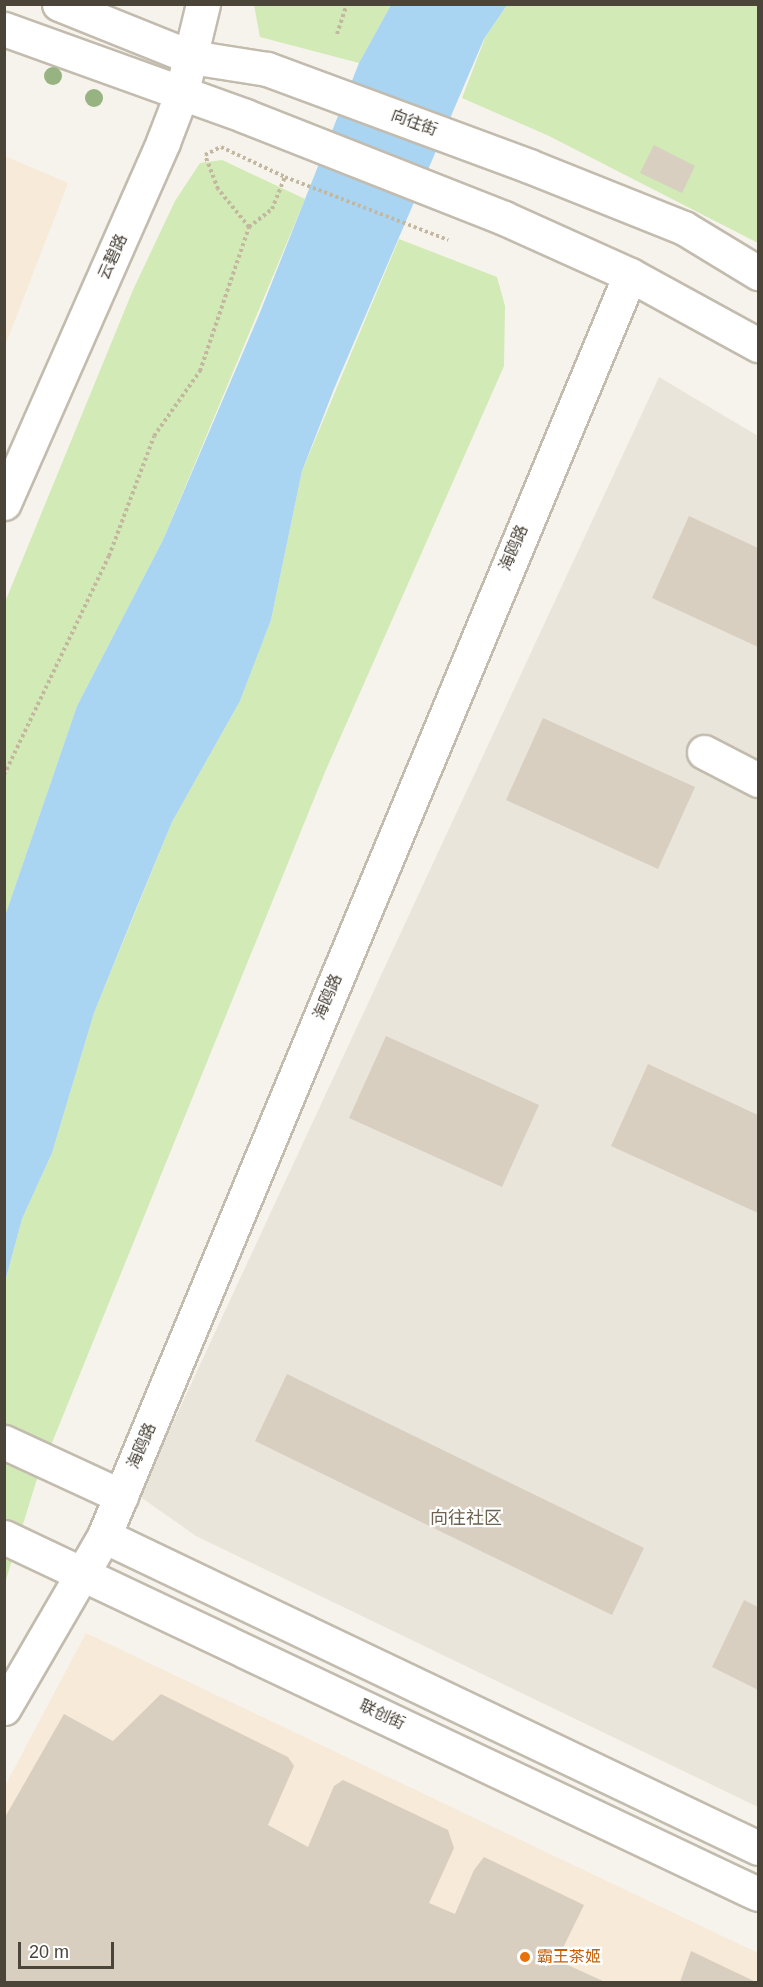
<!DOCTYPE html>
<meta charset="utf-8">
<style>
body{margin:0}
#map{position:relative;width:763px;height:1987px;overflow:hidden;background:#f6f3ec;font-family:Arial,"Noto Sans SC",sans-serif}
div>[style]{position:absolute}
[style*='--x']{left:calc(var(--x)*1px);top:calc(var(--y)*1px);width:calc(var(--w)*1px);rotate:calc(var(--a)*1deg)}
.residential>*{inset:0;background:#eae5da}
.commercial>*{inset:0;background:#f7ead8}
.green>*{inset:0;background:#d2eab5}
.water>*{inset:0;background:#a9d4f2}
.building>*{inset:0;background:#d8cfc1}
.path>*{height:4px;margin-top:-2px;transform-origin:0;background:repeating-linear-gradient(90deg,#c4b79f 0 3px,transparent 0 6px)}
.roads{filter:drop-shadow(2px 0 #c2bbae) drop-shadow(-2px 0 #c2bbae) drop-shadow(0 2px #c2bbae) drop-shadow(0 -2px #c2bbae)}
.minor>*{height:33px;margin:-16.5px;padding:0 16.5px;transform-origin:16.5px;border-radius:16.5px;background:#fff}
.trees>*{width:18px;height:18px;margin:-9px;border-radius:50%;background:#97b381}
.dots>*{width:16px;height:16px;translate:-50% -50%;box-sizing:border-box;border:3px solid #fff;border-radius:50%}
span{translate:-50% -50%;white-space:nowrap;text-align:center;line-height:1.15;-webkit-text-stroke:4.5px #fff;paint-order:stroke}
.street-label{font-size:16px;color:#4b4439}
.food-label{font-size:16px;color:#c56008}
.left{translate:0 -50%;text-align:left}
.neighbourhood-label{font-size:18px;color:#6e6250}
.frame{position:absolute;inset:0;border:6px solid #4b4439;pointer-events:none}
.scale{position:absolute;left:18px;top:1942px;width:96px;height:27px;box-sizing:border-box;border:3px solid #4b4439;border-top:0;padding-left:8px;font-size:18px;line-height:21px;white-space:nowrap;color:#4b4439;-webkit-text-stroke:4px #fff;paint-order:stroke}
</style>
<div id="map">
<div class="residential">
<i style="clip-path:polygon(659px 377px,758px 436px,758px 1807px,196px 1536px,139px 1496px)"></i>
</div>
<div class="commercial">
<i style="clip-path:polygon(5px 156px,68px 183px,5px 346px)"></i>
<i style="clip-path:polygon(86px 1633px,758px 1953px,758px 1982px,5px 1982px,5px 1786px)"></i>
</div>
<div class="green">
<i style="clip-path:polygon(254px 5px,391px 5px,359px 63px,260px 37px)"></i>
<i style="clip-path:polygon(507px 5px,758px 5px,758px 243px,549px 136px,462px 98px,485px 38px)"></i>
<i style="clip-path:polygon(222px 160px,305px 199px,163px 540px,77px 706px,5px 916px,5px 602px,133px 290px,175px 201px,200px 163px)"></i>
<i style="clip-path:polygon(399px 239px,497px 277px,505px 306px,504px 366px,325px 772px,36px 1482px,5px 1583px,5px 1282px,22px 1219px,52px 1153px,94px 1013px,172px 822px,240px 701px,271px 620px,302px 471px)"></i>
</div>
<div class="water">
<i style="clip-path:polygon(391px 5px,507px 5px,484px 39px,334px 389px,302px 471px,271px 620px,240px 701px,172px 822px,136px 909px,94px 1013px,52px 1153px,22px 1219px,5px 1282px,5px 916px,77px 706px,163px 540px,259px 315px,359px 63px)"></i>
</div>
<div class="building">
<i style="clip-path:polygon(654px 145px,695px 166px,682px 193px,640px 173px)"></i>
<i style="clip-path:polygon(689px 516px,758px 548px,758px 647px,652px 598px)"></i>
<i style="clip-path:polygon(543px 718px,695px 787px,658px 869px,506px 800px)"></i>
<i style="clip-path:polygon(386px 1036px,539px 1105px,502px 1187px,349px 1118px)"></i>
<i style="clip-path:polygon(648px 1064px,758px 1115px,758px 1213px,611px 1146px)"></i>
<i style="clip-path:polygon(287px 1374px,644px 1548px,612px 1615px,255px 1441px)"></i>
<i style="clip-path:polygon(744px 1600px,758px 1607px,758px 1690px,712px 1667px)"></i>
<i style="clip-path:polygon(161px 1694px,288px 1757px,294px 1766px,268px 1825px,308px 1847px,334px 1786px,343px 1780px,448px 1830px,454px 1848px,429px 1903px,455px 1914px,474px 1870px,484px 1857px,584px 1905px,557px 1960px,605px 1982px,4px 1982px,4px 1819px,64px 1714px,113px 1741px)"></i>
<i style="clip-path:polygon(691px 1951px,756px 1982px,680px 1982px)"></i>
</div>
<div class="path">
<i style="--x:337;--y:34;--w:32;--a:-72"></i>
<i style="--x:249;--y:227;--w:49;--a:-129.2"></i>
<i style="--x:218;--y:189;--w:36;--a:-111"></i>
<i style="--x:205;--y:155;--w:18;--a:-27"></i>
<i style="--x:221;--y:147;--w:71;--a:25.1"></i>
<i style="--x:4;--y:775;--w:243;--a:-64.4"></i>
<i style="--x:109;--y:556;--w:128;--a:-69.4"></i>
<i style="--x:154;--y:436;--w:80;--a:-54.7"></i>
<i style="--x:200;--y:371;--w:152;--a:-71.2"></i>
<i style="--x:249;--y:227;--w:29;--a:-38"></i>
<i style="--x:272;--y:209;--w:35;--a:-68"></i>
<i style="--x:285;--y:177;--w:175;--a:21.1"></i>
</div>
<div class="roads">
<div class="minor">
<i style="--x:59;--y:4;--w:142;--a:21.9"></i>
<i style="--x:191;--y:57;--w:77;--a:9"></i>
<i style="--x:267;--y:69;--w:279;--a:20.3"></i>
<i style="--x:529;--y:166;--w:167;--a:21.8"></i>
<i style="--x:684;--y:228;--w:87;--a:31.3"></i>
<i style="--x:4;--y:29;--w:256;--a:19.8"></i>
<i style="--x:245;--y:116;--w:278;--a:21.5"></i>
<i style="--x:504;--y:218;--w:138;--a:24.3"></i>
<i style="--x:630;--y:275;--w:146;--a:28.7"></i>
<i style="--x:4;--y:503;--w:394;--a:-66.2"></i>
<i style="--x:163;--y:142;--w:50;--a:-69"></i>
<i style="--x:181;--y:95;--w:94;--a:-76.4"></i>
<i style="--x:704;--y:752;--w:61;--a:27.4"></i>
<i style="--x:4;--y:1442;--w:129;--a:24.8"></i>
<i style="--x:104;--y:1536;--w:725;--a:25.5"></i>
<i style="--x:4;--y:1537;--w:834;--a:25.34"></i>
<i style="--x:4;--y:1708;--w:199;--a:-59.8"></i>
<i style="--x:104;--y:1536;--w:1366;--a:-67.36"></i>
</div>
</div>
<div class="trees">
<i style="left:53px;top:76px"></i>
<i style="left:94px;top:98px"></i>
</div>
<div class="dots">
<i style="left:525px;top:1957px;background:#e8710a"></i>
</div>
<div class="street-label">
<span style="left:414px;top:123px;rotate:20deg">向往街</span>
<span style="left:113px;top:257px;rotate:-66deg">云碧路</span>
<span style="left:514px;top:548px;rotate:-67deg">海鸥路</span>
<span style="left:328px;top:997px;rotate:-67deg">海鸥路</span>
<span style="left:142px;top:1446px;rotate:-67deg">海鸥路</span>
<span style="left:382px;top:1715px;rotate:25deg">联创街</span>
</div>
<div class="food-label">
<span class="left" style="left:537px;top:1957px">霸王茶姬</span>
</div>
<div class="neighbourhood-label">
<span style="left:466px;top:1518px">向往社区</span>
</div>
<div class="frame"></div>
<div class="scale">20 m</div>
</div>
